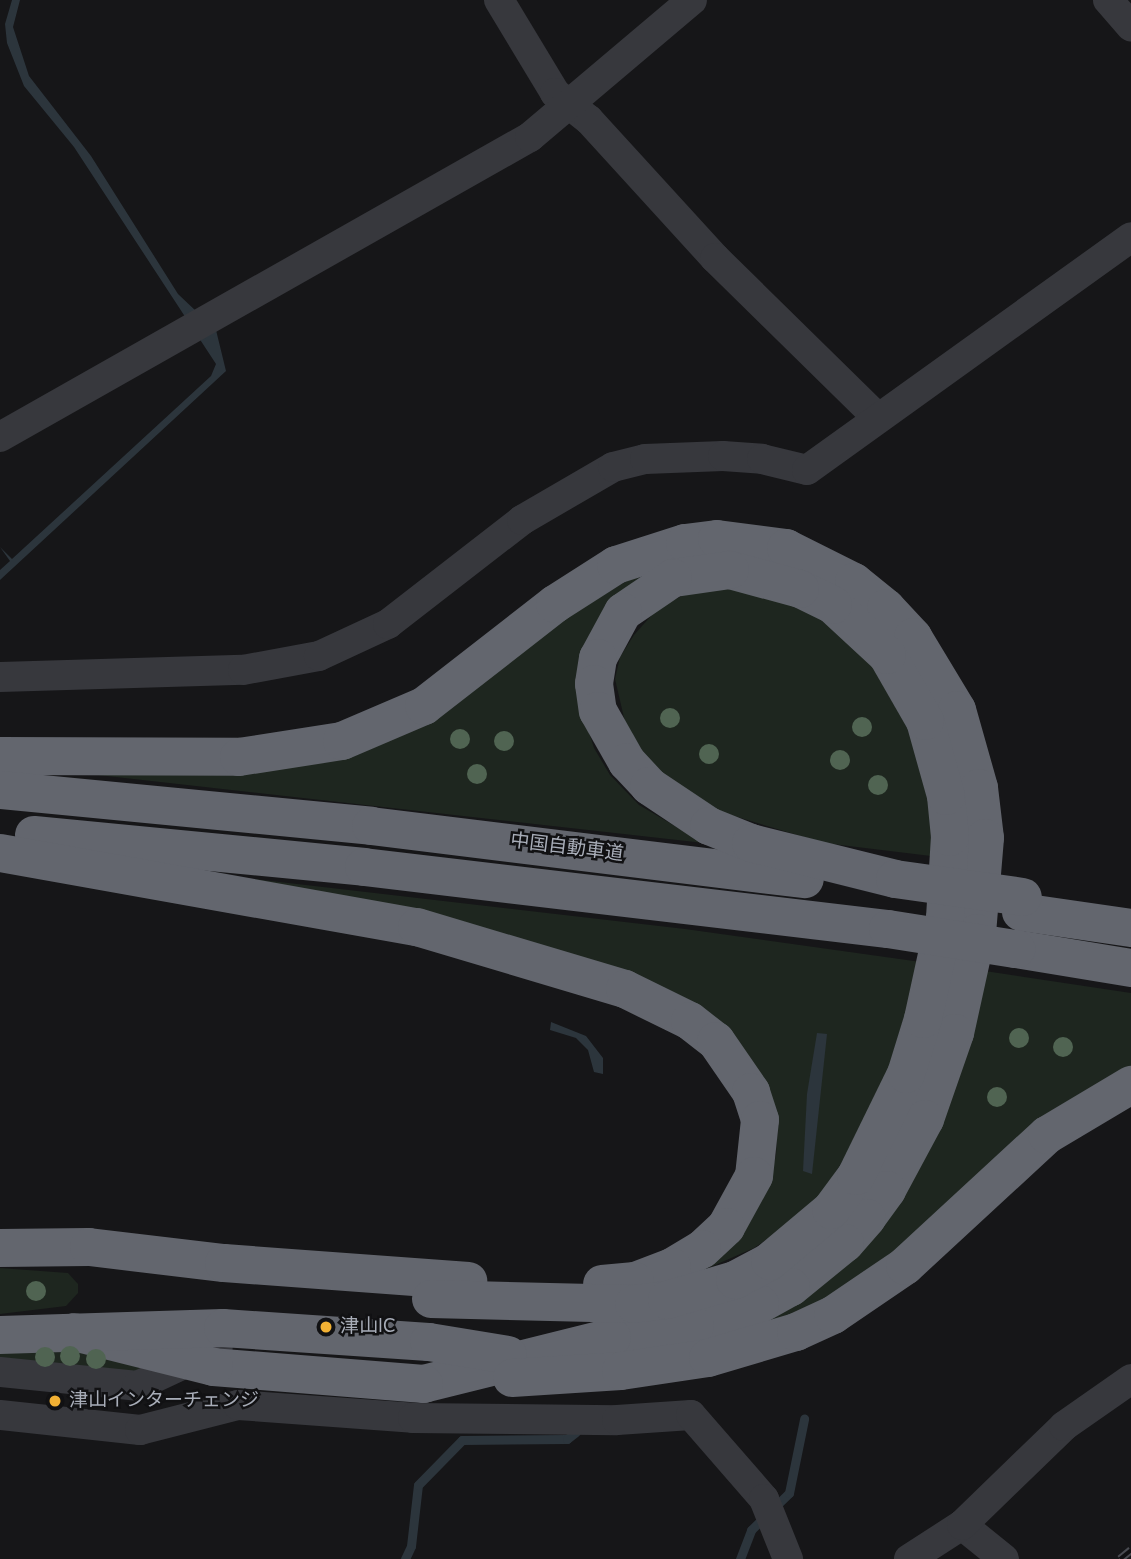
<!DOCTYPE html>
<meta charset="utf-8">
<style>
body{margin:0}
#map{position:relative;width:1131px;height:1559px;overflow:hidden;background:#161618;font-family:"Nunito Sans","Noto Sans JP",sans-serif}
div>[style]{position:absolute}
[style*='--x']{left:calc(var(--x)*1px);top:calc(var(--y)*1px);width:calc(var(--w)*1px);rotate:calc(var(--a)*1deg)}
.green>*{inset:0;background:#1e261f}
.water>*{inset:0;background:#2c353c}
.stream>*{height:9px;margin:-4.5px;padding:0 4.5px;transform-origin:4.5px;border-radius:4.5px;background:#2c353c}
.minor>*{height:30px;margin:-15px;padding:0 15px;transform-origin:15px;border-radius:15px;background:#37383d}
.highway>*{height:38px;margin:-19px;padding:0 19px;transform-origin:19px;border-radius:19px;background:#63666e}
.rail>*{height:8px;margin-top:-4px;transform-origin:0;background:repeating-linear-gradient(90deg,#111113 0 16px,#4a4c52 0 32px);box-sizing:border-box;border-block:2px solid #4a4c52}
.highway-bridge>*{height:38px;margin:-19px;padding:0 19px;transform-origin:19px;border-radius:19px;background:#63666e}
.trees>*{width:20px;height:20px;margin:-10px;border-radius:50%;background:#506452}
.dots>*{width:19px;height:19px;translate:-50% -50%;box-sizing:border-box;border:4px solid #111113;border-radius:50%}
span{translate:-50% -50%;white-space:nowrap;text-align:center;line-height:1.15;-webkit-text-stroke:5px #111113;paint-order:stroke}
.street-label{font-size:19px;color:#a8adb8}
.poi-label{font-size:19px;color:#a8adb8}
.left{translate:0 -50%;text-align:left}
</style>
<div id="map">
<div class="green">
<i style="clip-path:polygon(662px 560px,580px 704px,594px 748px,610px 775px,639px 805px,704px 843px,98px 775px,271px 767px,543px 631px)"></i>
<i style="clip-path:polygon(727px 588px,774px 598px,817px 617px,862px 652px,897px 701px,912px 734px,933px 823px,931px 856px,824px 843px,704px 807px,672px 787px,629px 739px,615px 679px,620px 657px,634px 635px,659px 607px,686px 594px)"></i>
<i style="clip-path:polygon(210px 874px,685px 929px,921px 962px,885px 1079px,857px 1139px,822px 1193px,798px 1218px,754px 1248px,690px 1276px,765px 1195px,776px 1155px,778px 1122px,729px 1037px)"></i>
<i style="clip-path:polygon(985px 971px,1131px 993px,1131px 1071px,876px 1271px,776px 1328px,758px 1317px)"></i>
<i style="clip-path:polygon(0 1268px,68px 1273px,78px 1284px,78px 1293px,66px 1306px,0 1314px)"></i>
<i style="clip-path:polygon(55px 1345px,141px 1368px,137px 1372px,0 1365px,0 1350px)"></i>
</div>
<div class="water">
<i style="clip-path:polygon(12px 0,20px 0,13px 27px,29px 76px,91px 156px,178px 294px,216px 330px,226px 371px,0 580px,0 570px,10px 561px,0 547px,12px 559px,211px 376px,216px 364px,74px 147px,24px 86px,7px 43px,5px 24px)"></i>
<i style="clip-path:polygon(551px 1022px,586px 1036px,603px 1058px,603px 1074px,594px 1072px,588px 1050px,576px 1038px,550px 1030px)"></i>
<i style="clip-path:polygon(817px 1033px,827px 1034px,812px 1174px,803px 1171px,807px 1094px)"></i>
</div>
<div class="stream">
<i style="--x:405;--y:1559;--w:14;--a:-65"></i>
<i style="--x:411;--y:1546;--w:61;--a:-83.5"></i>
<i style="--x:418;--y:1485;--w:63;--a:-45.6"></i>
<i style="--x:462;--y:1440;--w:105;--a:-0.5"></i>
<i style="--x:567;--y:1439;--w:11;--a:-38"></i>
<i style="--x:740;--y:1559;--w:31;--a:-69"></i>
<i style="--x:751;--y:1530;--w:53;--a:-44.2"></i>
<i style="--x:789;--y:1493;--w:76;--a:-78.5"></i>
</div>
<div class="minor">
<i style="--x:499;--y:0;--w:109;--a:58.9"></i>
<i style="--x:555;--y:93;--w:43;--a:38.5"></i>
<i style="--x:589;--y:120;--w:187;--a:47.6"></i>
<i style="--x:715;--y:258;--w:228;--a:44.5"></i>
<i style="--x:1108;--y:0;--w:35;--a:49"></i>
<i style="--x:0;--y:437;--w:609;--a:-29.51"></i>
<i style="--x:530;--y:137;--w:212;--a:-40.2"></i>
<i style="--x:0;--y:677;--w:243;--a:-1.7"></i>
<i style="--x:243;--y:670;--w:77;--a:-10.4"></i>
<i style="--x:319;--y:656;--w:76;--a:-24.9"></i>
<i style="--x:388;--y:624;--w:170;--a:-37.8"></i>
<i style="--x:522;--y:520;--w:105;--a:-30.2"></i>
<i style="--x:613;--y:467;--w:33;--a:-14"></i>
<i style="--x:645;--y:459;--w:78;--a:-2.2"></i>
<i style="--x:723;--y:456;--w:39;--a:4"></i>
<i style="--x:762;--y:459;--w:46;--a:13.7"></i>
<i style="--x:807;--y:470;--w:399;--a:-35.7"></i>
<i style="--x:0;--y:1372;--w:138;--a:5.8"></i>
<i style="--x:137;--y:1386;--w:89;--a:-25.1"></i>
<i style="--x:0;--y:1415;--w:141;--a:6.1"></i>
<i style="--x:140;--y:1430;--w:101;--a:-14.3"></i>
<i style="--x:238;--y:1405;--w:175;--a:4.2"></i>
<i style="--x:413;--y:1418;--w:204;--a:0.6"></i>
<i style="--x:617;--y:1420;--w:74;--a:-3.9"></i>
<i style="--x:691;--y:1415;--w:111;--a:49"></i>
<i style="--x:764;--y:1499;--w:65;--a:68.2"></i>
<i style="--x:962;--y:1525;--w:54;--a:39"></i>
<i style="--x:909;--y:1559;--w:63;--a:-32.7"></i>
<i style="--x:962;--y:1525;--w:142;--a:-44.1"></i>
<i style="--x:1064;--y:1426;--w:82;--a:-35"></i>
</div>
<div class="highway">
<i style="--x:0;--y:756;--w:239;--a:0.2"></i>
<i style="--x:239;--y:757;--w:104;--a:-8.8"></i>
<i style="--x:342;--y:741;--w:89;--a:-23.1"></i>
<i style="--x:424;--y:706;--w:166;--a:-37.9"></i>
<i style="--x:555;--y:604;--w:72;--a:-32.6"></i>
<i style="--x:616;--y:565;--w:72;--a:-17.7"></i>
<i style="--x:685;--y:543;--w:32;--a:-7"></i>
<i style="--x:717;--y:539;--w:70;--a:7.4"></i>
<i style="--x:786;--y:548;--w:76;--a:26.6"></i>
<i style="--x:854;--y:582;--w:41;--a:39.1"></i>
<i style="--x:886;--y:608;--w:40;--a:47"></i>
<i style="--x:913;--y:637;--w:85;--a:58.9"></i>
<i style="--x:957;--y:710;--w:81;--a:74.2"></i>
<i style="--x:979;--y:788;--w:50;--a:83.2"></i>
<i style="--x:985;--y:838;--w:95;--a:94.8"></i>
<i style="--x:977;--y:933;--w:102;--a:102.4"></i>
<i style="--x:955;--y:1033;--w:91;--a:109.2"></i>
<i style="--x:925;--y:1119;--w:81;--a:118.2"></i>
<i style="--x:887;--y:1190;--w:34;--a:126"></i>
<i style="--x:867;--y:1218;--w:33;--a:131"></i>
<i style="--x:845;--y:1243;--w:70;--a:140.8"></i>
<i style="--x:791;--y:1287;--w:35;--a:151"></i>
<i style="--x:760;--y:1304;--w:69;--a:161.3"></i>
<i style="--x:695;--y:1326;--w:84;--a:172.5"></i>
<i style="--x:612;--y:1337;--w:194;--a:166"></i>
<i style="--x:424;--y:1384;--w:211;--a:-175.4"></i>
<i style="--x:214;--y:1367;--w:144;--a:-166"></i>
<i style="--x:0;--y:790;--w:373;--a:5.5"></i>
<i style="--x:371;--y:826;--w:437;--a:7"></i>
<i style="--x:34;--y:835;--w:332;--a:5.5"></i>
<i style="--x:364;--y:867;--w:528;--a:6.75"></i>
<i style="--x:0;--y:853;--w:424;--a:10.1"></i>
<i style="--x:417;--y:927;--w:217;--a:16.6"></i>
<i style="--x:625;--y:989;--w:72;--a:26.2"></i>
<i style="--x:690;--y:1021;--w:33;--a:38"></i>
<i style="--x:716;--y:1041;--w:62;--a:55.5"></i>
<i style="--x:751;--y:1092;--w:29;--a:72"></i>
<i style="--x:760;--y:1120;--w:56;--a:96.1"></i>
<i style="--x:754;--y:1176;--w:58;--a:118.8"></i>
<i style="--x:726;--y:1227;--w:33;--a:137"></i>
<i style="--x:702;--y:1249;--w:35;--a:149"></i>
<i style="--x:672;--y:1267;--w:40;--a:159"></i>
<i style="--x:635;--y:1281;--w:33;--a:175"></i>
<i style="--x:1021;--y:912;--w:111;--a:8.3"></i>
<i style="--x:1016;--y:949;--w:117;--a:9.4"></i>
<i style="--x:0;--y:1248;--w:89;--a:-0.6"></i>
<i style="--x:89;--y:1247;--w:136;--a:6.8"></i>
<i style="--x:224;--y:1263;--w:245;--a:4.2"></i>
<i style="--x:431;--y:1299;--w:203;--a:1.4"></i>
<i style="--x:634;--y:1304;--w:33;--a:-7"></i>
<i style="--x:667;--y:1300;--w:71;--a:-16.4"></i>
<i style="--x:735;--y:1280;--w:40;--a:-28"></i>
<i style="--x:770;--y:1261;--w:80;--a:-39.9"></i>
<i style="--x:831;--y:1210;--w:42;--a:-53.7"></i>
<i style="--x:856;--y:1176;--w:114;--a:-63.9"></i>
<i style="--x:906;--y:1074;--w:58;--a:-72.8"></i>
<i style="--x:923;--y:1019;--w:103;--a:-77.7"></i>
<i style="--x:945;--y:918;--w:81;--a:-86.5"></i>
<i style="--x:950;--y:837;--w:41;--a:-95.6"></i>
<i style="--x:946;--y:796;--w:78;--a:-105.6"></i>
<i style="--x:925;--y:721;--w:76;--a:-119.9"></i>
<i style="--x:887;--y:655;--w:74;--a:-137.2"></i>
<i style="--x:833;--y:605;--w:37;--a:-154"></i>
<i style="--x:800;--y:589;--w:73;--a:-164.8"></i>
<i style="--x:730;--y:570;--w:58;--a:172"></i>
<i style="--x:673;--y:578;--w:60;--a:145.8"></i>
<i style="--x:623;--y:612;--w:52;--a:118.5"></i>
<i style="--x:598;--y:658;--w:26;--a:99"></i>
<i style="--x:594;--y:684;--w:27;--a:82"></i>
<i style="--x:598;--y:711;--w:59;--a:60.4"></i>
<i style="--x:627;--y:762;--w:33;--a:47"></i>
<i style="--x:649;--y:786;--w:72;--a:33.7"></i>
<i style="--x:709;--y:826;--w:45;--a:22"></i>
<i style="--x:751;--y:843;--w:148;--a:14"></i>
<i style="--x:0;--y:1335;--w:223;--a:-1.8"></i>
<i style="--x:223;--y:1328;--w:206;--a:3.9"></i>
<i style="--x:429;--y:1342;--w:80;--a:9.3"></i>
<i style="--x:512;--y:1378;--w:109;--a:-3.7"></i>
<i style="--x:621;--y:1371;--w:88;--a:-8.5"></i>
<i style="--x:708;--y:1358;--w:92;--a:-16.5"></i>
<i style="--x:796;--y:1332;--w:41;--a:-24.7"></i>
<i style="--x:833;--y:1315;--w:87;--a:-34.2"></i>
<i style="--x:905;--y:1266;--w:193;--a:-42.7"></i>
<i style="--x:1047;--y:1135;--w:98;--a:-30.8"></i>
</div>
<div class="rail">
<i style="--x:1120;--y:1559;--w:14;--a:-39"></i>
</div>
<div class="highway-bridge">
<i style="--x:895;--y:879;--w:129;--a:8"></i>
<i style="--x:888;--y:929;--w:130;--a:8.9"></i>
</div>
<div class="trees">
<i style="left:670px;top:718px"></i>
<i style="left:862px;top:727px"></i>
<i style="left:460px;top:739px"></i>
<i style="left:504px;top:741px"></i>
<i style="left:709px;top:754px"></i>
<i style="left:840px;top:760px"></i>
<i style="left:477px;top:774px"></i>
<i style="left:878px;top:785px"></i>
<i style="left:1019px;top:1038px"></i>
<i style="left:1063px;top:1047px"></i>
<i style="left:997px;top:1097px"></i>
<i style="left:36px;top:1291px"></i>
<i style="left:70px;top:1356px"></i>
<i style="left:45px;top:1357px"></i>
<i style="left:96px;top:1359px"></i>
</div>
<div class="dots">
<i style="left:326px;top:1327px;background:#f2b134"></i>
<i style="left:55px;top:1401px;background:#f2b134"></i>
</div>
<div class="street-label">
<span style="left:567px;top:848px;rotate:7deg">中国自動車道</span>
</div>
<div class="poi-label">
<span class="left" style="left:340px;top:1327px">津山IC</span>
<span class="left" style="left:69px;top:1401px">津山インターチェンジ</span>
</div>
</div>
